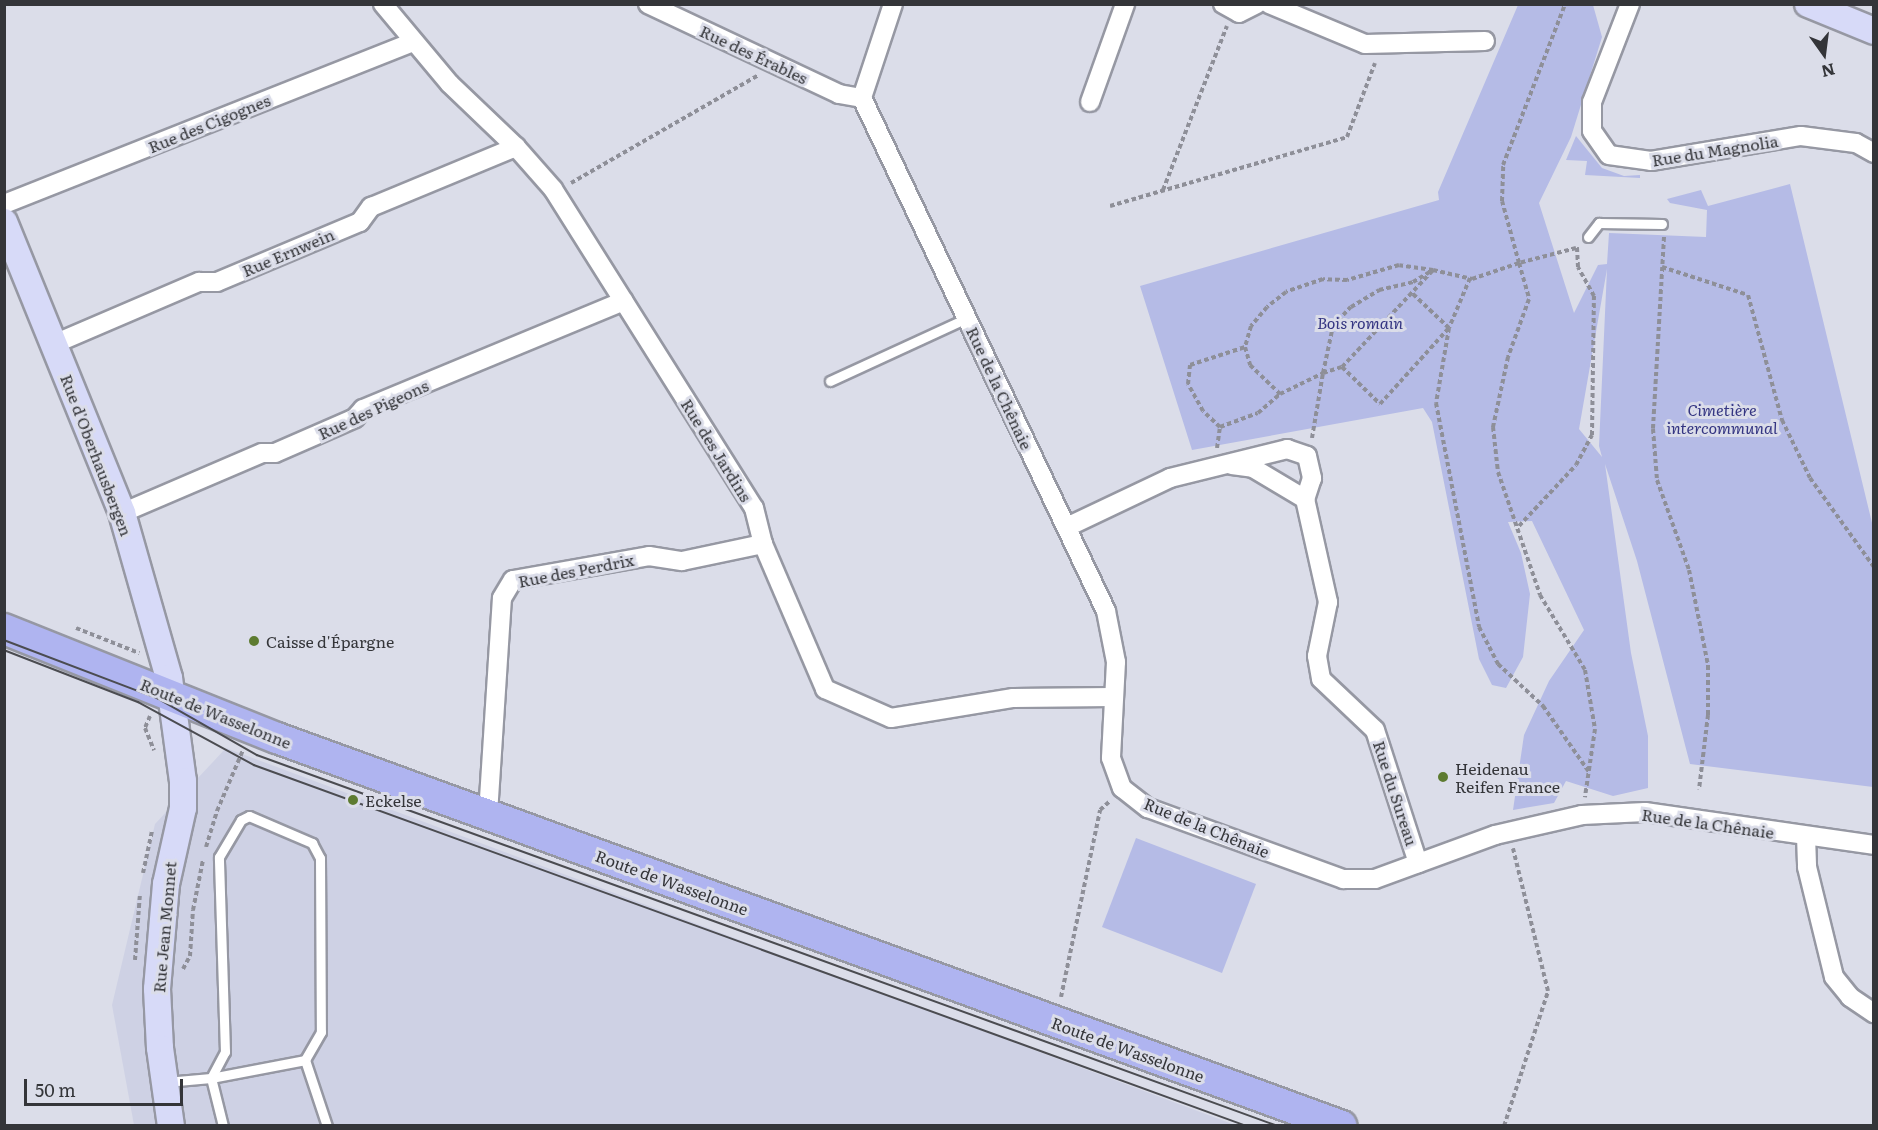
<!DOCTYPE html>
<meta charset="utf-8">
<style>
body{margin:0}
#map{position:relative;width:1878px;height:1130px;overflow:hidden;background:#dbdde9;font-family:Literata,serif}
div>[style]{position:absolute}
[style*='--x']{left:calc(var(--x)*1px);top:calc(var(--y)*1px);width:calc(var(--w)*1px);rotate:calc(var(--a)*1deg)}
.built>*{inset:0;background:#ced1e4}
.green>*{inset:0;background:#b5bbe6}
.path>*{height:4px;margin-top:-2px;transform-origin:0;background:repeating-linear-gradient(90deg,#8e8f98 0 4.5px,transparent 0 7.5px)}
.roads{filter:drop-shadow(2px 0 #9698a3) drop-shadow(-2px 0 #9698a3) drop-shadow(0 2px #9698a3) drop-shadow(0 -2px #9698a3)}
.lane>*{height:9px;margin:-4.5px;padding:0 4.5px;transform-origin:4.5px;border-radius:4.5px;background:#fff}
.street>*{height:18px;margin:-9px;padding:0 9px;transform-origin:9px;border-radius:9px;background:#fff}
.secondary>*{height:26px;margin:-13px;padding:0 13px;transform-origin:13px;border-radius:13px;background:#d7daf8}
.primary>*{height:30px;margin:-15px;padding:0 15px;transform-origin:15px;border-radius:15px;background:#afb4f0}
.tram>*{height:1.5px;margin:-0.75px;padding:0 0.75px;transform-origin:0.75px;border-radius:0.75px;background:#4b4c51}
.dots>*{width:16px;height:16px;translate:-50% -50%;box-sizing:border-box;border:3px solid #dbdde9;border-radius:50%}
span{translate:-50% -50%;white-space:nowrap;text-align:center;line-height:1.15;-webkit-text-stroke:6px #dbdde9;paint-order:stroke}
.street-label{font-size:16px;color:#343539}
.park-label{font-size:16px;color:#343582;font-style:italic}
.poi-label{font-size:16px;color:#343539}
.left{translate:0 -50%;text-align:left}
.frame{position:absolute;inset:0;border:6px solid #343539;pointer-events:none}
.north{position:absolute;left:1794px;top:24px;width:60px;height:60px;-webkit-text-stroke:4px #dbdde9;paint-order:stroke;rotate:166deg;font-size:16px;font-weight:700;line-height:24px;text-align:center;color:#343539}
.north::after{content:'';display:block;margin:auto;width:21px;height:27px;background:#343539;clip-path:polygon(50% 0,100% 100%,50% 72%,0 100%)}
.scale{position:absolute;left:24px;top:1079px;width:159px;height:27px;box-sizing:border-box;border:3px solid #343539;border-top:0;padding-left:8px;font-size:18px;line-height:21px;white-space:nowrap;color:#343539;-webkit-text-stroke:4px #dbdde9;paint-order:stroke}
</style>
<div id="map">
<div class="built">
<i style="clip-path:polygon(226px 748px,1235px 1125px,134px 1125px,112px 1005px,155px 824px)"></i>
</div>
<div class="green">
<i style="clip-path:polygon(evenodd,1518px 5px,1593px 5px,1602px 37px,1571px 137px,1539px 203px,1574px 313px,1598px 265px,1607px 264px,1609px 233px,1706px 237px,1707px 210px,1670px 203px,1667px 199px,1701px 190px,1708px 206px,1790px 184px,1873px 527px,1873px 787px,1690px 764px,1637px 561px,1605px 464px,1631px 653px,1648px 736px,1648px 788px,1613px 796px,1566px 781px,1554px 803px,1513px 810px,1524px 735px,1549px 681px,1584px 630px,1532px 521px,1508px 522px,1521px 553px,1530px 594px,1523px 657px,1506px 688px,1492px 685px,1479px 659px,1432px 422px,1423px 408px,1192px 450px,1140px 286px,1439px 200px,1438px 192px,1518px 5px,1607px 269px,1599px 446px,1602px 457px,1579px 429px,1607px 269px)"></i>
<i style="clip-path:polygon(1576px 136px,1602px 168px,1624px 176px,1640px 175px,1640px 178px,1585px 175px,1587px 161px,1566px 160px)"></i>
<i style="clip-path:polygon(1136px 838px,1256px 884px,1222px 973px,1102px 927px)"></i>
</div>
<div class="path">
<i style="--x:571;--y:183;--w:215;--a:-29.9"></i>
<i style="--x:1163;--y:190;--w:176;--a:-68.7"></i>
<i style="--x:1110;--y:206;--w:247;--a:-16.2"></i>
<i style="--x:1347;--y:137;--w:79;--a:-69.3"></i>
<i style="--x:1664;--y:237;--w:192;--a:93.3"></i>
<i style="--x:1653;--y:429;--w:51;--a:85.5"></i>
<i style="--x:1657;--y:480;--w:96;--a:70.4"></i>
<i style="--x:1689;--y:570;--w:97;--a:78.7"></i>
<i style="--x:1708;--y:665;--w:50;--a:90"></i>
<i style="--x:1708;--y:715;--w:75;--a:96.9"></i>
<i style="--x:1576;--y:248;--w:59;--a:165.3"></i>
<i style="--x:1519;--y:263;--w:37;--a:74"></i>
<i style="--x:1529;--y:299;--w:62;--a:109.9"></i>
<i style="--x:1508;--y:357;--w:72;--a:102.1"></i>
<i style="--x:1493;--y:427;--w:45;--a:83.7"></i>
<i style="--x:1498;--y:472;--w:130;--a:71.1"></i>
<i style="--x:1540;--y:595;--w:87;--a:59"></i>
<i style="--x:1585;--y:670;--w:60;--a:80.4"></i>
<i style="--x:1595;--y:729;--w:69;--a:98.4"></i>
<i style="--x:1662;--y:267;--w:90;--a:18"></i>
<i style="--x:1748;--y:295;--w:130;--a:74.8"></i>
<i style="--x:1782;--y:420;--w:64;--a:64.2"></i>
<i style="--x:1810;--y:478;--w:110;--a:54.3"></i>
<i style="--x:1470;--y:278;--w:54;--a:112.8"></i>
<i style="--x:1449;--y:328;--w:76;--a:99.8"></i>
<i style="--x:1436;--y:403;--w:228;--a:79.1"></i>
<i style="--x:1479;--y:627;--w:42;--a:62.8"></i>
<i style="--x:1498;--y:664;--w:62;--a:43"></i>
<i style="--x:1543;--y:706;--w:80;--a:55.1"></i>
<i style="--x:1342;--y:367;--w:53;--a:44.2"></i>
<i style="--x:1380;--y:404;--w:103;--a:-47.8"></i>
<i style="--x:1449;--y:328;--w:51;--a:-136.6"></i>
<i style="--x:1220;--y:427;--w:23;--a:-137"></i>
<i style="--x:1203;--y:411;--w:31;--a:-119"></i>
<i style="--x:1188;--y:384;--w:19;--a:-84"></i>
<i style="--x:1190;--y:365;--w:58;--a:-18.1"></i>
<i style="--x:1312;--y:438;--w:66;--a:-80.4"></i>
<i style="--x:1323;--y:373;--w:20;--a:-18"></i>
<i style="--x:1342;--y:367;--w:133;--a:-46.8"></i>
<i style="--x:1433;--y:270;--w:40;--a:13"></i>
<i style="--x:1472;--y:279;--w:50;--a:-18.8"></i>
<i style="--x:1519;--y:263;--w:64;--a:-105.3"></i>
<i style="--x:1502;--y:201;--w:36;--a:-88"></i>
<i style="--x:1503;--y:165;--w:173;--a:-68.9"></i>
<i style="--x:1217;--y:448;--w:21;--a:-82"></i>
<i style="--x:1220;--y:427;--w:40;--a:-20.2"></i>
<i style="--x:1258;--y:413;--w:29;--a:-41"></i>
<i style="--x:1280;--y:394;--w:48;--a:-26"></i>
<i style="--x:1323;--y:373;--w:48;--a:-78"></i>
<i style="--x:1333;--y:326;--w:26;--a:-47"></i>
<i style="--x:1351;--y:307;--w:33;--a:-31"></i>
<i style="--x:1379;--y:290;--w:35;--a:-13"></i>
<i style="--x:1413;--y:282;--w:23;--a:-31"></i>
<i style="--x:1433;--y:270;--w:34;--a:-172"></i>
<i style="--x:1399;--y:265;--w:54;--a:163.9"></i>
<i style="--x:1347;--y:280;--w:24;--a:-178"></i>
<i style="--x:1323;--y:279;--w:39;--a:161"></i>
<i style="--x:1286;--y:292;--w:24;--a:142"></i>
<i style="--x:1267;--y:307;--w:25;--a:130"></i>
<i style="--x:1251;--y:326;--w:22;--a:106"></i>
<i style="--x:1245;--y:347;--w:19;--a:74"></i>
<i style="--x:1250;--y:365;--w:42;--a:44"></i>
<i style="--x:1519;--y:526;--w:83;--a:-46.9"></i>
<i style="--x:1576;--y:465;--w:34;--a:-62"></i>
<i style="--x:1592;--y:435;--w:139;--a:-89.2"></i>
<i style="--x:1594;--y:296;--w:33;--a:-119"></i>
<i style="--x:1578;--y:267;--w:20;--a:-93"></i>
<i style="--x:76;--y:628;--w:68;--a:21.6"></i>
<i style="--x:150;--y:716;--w:13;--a:113"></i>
<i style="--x:145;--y:728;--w:24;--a:68"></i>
<i style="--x:206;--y:847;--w:38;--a:-73"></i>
<i style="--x:217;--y:811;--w:66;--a:-66.9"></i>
<i style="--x:143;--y:873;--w:43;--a:-77.9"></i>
<i style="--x:135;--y:960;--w:67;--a:-85.7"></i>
<i style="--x:183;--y:969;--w:15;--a:-62"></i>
<i style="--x:190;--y:956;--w:46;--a:-86.3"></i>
<i style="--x:193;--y:910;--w:51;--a:-78.7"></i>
<i style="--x:1061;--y:997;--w:191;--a:-78.2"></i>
<i style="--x:1100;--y:810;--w:12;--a:-42"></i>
<i style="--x:1504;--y:1126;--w:142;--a:-71.9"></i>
<i style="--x:1548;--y:991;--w:147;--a:-103.8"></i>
</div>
<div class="roads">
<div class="lane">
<i style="--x:1588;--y:237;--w:18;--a:-52"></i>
<i style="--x:1599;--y:223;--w:63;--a:0.9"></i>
<i style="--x:830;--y:381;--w:151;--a:-24.7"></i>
<i style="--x:166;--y:1082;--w:45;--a:-5.1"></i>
<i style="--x:211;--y:1078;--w:30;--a:-62"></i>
<i style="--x:225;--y:1052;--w:195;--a:-91.8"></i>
<i style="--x:219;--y:857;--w:43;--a:-59.3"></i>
<i style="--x:241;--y:820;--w:9;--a:-27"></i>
<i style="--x:249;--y:816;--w:69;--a:23.2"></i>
<i style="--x:312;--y:843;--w:17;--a:62"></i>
<i style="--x:320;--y:858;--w:174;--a:89.7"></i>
<i style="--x:321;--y:1032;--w:32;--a:120"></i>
<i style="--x:223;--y:1126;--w:49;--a:-104"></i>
<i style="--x:211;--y:1078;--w:96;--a:-10.8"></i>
<i style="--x:305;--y:1060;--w:70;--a:71.6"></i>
</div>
<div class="street">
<i style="--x:383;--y:4;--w:104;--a:50.1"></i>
<i style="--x:450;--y:84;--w:91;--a:43.7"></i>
<i style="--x:516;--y:147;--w:56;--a:48.6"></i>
<i style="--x:553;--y:189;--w:377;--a:57.8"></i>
<i style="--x:754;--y:508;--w:37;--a:76"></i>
<i style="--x:763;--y:544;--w:158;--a:66.8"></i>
<i style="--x:825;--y:689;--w:72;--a:23.7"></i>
<i style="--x:891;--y:718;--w:124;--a:-9.3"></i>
<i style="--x:1013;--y:698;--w:100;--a:-0.6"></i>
<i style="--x:648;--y:4;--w:211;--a:25.2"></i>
<i style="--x:839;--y:94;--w:23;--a:10"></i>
<i style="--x:893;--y:4;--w:99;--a:108.3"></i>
<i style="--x:862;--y:98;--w:568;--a:64.56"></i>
<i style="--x:1106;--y:611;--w:52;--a:78.9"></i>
<i style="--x:1116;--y:662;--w:96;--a:93"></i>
<i style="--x:1111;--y:758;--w:32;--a:70"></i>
<i style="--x:1122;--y:788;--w:33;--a:38"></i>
<i style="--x:1148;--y:808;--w:208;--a:20"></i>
<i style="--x:1343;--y:879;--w:32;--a:0"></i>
<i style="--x:1375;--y:879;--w:128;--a:-20.1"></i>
<i style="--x:1495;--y:835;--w:89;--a:-12.9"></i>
<i style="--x:1582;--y:815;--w:63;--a:-2.7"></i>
<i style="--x:1645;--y:812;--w:231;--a:8.2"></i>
<i style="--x:1223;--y:4;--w:18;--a:29"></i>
<i style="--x:1239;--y:13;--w:20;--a:-27"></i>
<i style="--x:1269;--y:4;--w:104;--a:22.6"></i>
<i style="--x:1365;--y:44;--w:120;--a:-1.4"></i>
<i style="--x:1630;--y:4;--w:105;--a:111.2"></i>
<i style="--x:1592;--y:102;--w:29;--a:90"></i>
<i style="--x:1592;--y:131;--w:29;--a:55"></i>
<i style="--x:1609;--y:155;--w:42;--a:8.1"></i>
<i style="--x:1651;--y:161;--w:152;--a:-9.5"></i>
<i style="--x:1801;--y:136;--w:55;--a:7.3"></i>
<i style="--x:1856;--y:143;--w:21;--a:29"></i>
<i style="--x:1090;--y:102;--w:104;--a:-70.3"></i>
<i style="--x:4;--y:204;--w:440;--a:-21.6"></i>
<i style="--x:54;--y:344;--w:158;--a:-23.2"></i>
<i style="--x:199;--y:282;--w:18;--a:0"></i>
<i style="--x:217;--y:282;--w:155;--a:-22.8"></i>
<i style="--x:360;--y:222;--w:19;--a:-54"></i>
<i style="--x:371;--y:207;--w:157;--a:-22.5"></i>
<i style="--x:1232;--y:465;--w:21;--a:8"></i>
<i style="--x:1253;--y:468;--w:61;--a:30.8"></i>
<i style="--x:122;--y:513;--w:152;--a:-23.2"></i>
<i style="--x:262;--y:453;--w:13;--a:0"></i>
<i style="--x:275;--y:453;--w:87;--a:-23.6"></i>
<i style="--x:355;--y:418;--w:12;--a:-48"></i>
<i style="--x:363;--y:409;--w:282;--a:-22.5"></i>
<i style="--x:1067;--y:527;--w:114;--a:-25.4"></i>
<i style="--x:1170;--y:478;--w:121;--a:-13.9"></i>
<i style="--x:1287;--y:449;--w:21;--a:19"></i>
<i style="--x:1307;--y:456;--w:23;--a:77"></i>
<i style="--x:1312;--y:478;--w:22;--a:108"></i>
<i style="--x:1305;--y:499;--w:106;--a:77.4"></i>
<i style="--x:1328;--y:602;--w:55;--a:101.5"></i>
<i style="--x:1317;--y:656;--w:23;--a:80"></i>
<i style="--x:1321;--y:679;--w:74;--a:43.4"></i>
<i style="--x:1375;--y:730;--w:140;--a:72.1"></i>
<i style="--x:488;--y:814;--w:216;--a:-86.3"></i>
<i style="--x:502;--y:598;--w:21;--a:-59"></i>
<i style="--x:513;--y:580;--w:138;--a:-10"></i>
<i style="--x:649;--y:556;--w:33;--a:9"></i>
<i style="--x:682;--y:561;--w:83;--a:-11.9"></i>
<i style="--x:1806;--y:836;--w:31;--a:88"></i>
<i style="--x:1807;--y:867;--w:113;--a:76.2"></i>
<i style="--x:1834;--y:977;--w:26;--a:51"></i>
<i style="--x:1850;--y:997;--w:29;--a:34"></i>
</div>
<div class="secondary">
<i style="--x:1808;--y:4;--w:71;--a:22.2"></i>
<i style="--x:4;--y:222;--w:314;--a:67.9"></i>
<i style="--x:122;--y:513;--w:172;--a:74.1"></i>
<i style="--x:169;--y:678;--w:104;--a:82.3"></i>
<i style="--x:183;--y:781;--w:27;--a:90"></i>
<i style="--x:183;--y:808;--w:78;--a:102.6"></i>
<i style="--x:166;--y:884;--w:105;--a:94.9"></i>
<i style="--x:157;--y:989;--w:59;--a:87.1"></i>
<i style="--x:160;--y:1048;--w:79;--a:82"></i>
</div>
<div class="primary">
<i style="--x:4;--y:629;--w:294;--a:21.8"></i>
<i style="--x:277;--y:738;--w:1133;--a:20.02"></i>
</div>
</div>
<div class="tram">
<i style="--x:4;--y:640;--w:164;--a:20.8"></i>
<i style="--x:157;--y:698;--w:115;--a:29.7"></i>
<i style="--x:257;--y:755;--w:1086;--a:19.97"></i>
<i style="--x:4;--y:650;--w:144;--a:21.2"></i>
<i style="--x:138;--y:702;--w:132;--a:28.5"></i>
<i style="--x:254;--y:765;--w:1057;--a:19.98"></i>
</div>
<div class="dots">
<i style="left:254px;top:641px;background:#5d7b30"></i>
<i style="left:1443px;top:777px;background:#5d7b30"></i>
<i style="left:353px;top:800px;background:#5d7b30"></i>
</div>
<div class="street-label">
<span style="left:754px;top:54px;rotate:25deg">Rue des Érables</span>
<span style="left:209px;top:123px;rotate:-22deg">Rue des Cigognes</span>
<span style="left:1715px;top:150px;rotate:-9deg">Rue du Magnolia</span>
<span style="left:288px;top:252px;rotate:-23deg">Rue Ernwein</span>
<span style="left:1000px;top:388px;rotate:65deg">Rue de la Chênaie</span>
<span style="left:373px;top:409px;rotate:-25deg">Rue des Pigeons</span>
<span style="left:717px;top:450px;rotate:58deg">Rue des Jardins</span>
<span style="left:97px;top:455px;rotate:69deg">Rue d'Oberhausbergen</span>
<span style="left:576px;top:570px;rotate:-11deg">Rue des Perdrix</span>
<span style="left:216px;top:713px;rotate:22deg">Route de Wasselonne</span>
<span style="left:1396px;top:793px;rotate:72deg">Rue du Sureau</span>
<span style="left:1708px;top:823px;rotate:8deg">Rue de la Chênaie</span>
<span style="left:1207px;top:827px;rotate:22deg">Rue de la Chênaie</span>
<span style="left:672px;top:882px;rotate:20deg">Route de Wasselonne</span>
<span style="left:164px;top:927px;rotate:-85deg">Rue Jean Monnet</span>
<span style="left:1128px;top:1049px;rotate:20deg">Route de Wasselonne</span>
</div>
<div class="park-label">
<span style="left:1360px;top:322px">Bois romain</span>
<span style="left:1722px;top:418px">Cimetière<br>intercommunal</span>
</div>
<div class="poi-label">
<span class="left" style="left:266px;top:641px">Caisse d'Épargne</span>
<span class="left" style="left:1455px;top:777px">Heidenau<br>Reifen France</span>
<span class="left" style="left:365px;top:800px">Eckelse</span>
</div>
<div class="frame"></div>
<div class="north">N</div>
<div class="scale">50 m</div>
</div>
